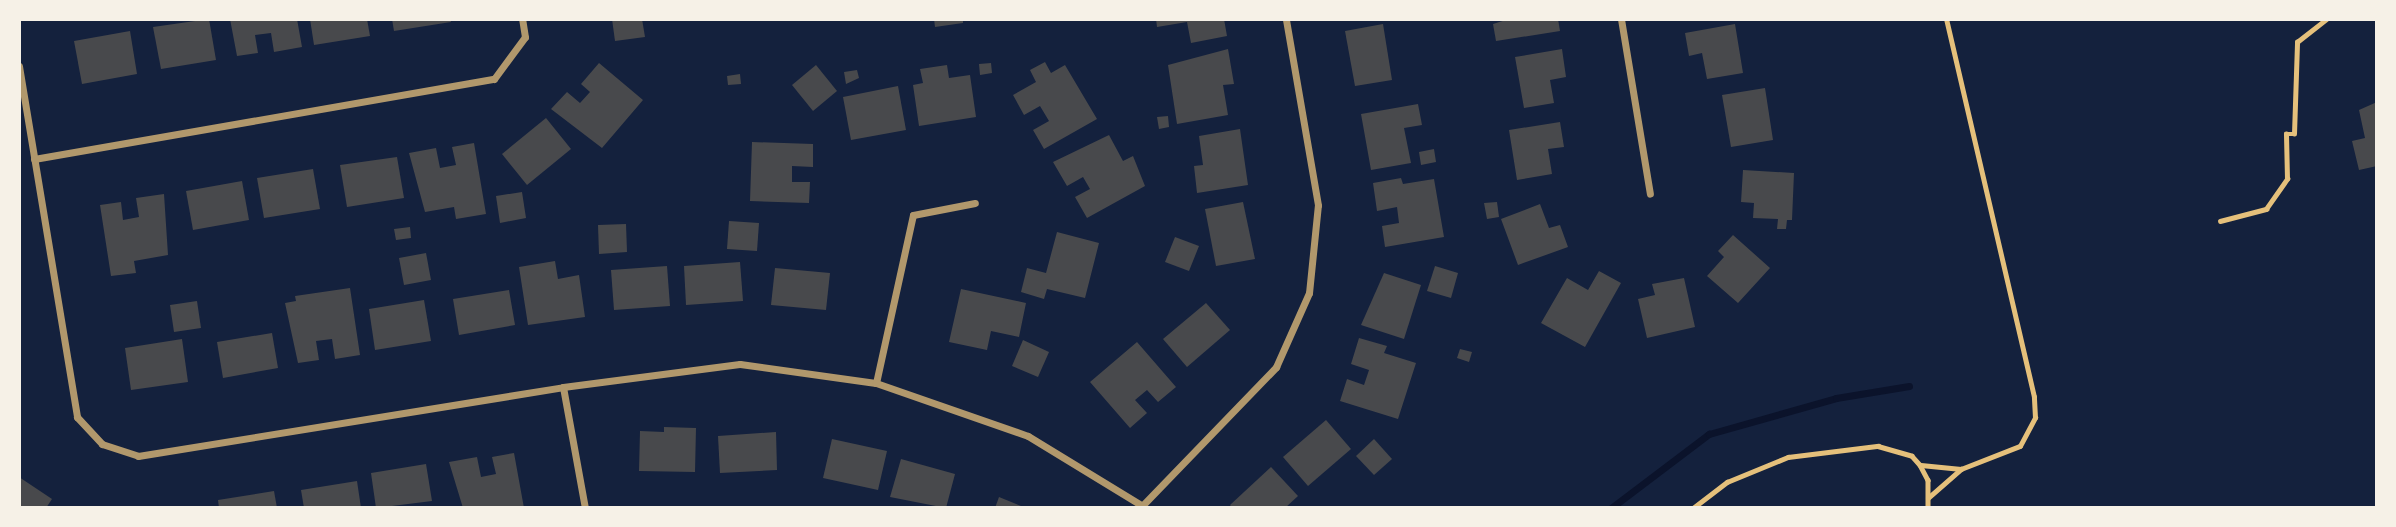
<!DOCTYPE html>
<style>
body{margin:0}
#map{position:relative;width:2396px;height:527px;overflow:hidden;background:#14213d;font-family:Quicksand,sans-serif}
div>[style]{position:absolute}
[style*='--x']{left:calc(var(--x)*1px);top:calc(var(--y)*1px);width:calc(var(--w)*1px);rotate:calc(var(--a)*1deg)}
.stream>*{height:7px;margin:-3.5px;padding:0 3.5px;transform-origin:3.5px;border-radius:3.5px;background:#0b132b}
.building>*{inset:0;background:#48494c}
.path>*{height:4.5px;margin:-2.25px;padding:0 2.25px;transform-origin:2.25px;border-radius:2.25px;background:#e5c07b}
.minor>*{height:7px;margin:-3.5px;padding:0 3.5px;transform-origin:3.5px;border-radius:3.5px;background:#b1986c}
span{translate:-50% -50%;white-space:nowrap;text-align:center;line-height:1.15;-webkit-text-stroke:7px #f6f1e7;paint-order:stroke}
.frame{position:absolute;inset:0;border:21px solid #f6f1e7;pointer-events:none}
</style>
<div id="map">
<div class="stream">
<i style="--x:1611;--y:508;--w:123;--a:-37.1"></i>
<i style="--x:1709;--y:434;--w:132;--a:-15.8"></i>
<i style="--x:1836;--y:398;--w:74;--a:-9.3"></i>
</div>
<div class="building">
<i style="clip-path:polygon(209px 19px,216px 60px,161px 69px,153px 27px)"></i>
<i style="clip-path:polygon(230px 19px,297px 19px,302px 47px,274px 52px,271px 33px,255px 35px,258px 53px,237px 56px)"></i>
<i style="clip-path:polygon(310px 19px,367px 19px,370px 36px,314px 45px)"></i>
<i style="clip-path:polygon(392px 19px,450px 19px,451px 22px,394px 31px)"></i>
<i style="clip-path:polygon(612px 19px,642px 19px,645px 37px,615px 41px)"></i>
<i style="clip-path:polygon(934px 19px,963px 19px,963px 23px,935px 27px)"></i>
<i style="clip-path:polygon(1156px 19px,1224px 19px,1227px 36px,1191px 43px,1187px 22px,1157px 27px)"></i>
<i style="clip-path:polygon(1509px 19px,1558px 19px,1560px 31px,1496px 41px,1493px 24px)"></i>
<i style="clip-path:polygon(1383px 24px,1392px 80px,1355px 86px,1345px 31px)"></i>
<i style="clip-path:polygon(1735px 24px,1743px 73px,1707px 79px,1702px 53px,1689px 56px,1685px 33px)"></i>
<i style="clip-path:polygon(130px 31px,137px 74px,82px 84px,74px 41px)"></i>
<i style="clip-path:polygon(1228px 49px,1234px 84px,1223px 85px,1228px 115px,1177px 124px,1168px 65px)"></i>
<i style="clip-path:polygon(1562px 49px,1566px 77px,1550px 80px,1554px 103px,1524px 108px,1515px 57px)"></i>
<i style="clip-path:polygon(1045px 62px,1051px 73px,1065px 65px,1097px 119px,1044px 149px,1033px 130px,1049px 121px,1040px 106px,1024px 115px,1013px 95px,1036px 82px,1030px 70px)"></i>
<i style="clip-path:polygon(599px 63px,643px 100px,602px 148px,551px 109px,567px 92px,580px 103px,590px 92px,581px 84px)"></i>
<i style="clip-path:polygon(991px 63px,992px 73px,980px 75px,979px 64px)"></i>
<i style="clip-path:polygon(816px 65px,837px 91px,813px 111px,792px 85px)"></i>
<i style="clip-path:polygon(947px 65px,949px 78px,970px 75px,976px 117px,919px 126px,913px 85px,923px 83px,920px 69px)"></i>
<i style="clip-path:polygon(857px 70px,859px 78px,846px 84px,844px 72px)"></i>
<i style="clip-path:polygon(740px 74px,741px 84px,728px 85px,727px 76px)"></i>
<i style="clip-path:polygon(898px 86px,906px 130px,851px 140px,843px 97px)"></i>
<i style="clip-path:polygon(1765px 88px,1773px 140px,1731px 147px,1722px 95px)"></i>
<i style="clip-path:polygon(2377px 102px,2377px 166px,2359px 170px,2352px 141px,2365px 138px,2359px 110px)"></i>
<i style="clip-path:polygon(1418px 104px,1422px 125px,1404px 128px,1411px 163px,1371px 170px,1361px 114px)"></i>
<i style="clip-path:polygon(1168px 116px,1169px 127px,1159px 129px,1157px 117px)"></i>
<i style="clip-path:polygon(546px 118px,571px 149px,527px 185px,502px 154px)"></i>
<i style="clip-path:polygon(1560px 122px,1564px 147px,1548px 149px,1552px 174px,1517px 180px,1509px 130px)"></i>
<i style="clip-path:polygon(1240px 129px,1248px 185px,1197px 193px,1194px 166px,1203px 165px,1199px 136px)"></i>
<i style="clip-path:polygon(1109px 135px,1123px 161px,1133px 156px,1145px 186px,1087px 218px,1075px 197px,1090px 189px,1083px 177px,1067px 186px,1053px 162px)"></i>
<i style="clip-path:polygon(752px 142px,813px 144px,813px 167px,792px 166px,792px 182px,810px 182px,809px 203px,750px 201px)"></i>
<i style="clip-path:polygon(474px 143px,486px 214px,456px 219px,454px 207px,425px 212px,409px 153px,436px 148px,440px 168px,456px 165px,452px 147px)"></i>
<i style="clip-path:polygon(1434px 149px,1436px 162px,1421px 165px,1419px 152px)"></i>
<i style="clip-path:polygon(397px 157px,404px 198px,347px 207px,340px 165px)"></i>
<i style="clip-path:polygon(313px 169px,320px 209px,264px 218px,257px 178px)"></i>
<i style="clip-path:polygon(1743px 170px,1794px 173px,1792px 220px,1787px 220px,1786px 229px,1777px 229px,1778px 219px,1753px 218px,1754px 203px,1741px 202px)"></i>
<i style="clip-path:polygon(1401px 178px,1403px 184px,1434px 179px,1444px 237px,1385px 247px,1382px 226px,1399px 223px,1397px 207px,1377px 211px,1373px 183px)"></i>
<i style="clip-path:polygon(242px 181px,249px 220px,193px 230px,186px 191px)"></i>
<i style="clip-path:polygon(522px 192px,526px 218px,500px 223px,496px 196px)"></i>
<i style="clip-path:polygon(164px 194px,168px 255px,134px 261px,136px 273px,111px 276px,100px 205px,121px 202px,123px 220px,139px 217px,136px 198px)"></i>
<i style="clip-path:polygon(1243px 202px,1255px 259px,1216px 266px,1205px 209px)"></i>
<i style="clip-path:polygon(1497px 202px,1499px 217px,1487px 219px,1484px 203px)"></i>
<i style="clip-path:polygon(1540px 204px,1549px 228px,1560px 225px,1568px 247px,1518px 265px,1501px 219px)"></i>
<i style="clip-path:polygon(729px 221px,759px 223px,757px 251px,727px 249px)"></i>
<i style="clip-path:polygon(626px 224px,627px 252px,599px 254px,598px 225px)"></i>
<i style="clip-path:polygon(410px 227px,411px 238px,396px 240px,394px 229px)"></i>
<i style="clip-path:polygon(1057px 232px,1099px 243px,1085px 298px,1047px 289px,1044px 299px,1021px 292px,1027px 268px,1046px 273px)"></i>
<i style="clip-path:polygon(1733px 235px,1770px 268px,1738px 303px,1707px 276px,1724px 257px,1718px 251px)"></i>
<i style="clip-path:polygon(1175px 237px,1199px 246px,1189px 271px,1165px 262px)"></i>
<i style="clip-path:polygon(426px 253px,431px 280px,404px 285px,399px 258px)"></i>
<i style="clip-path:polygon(555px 261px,558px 279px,579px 275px,585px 317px,528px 325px,519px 267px)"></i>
<i style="clip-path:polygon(740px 262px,743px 301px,686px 305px,684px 266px)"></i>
<i style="clip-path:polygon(667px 266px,670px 306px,614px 310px,611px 270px)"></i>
<i style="clip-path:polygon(1435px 266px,1458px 273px,1451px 298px,1427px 291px)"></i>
<i style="clip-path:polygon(775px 268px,830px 273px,826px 310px,771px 305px)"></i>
<i style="clip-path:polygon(1599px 271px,1621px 283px,1585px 347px,1541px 323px,1567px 278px,1588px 290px)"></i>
<i style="clip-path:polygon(1384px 273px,1421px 285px,1404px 339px,1361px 325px)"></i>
<i style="clip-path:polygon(1684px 278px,1695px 327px,1647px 338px,1638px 299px,1655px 295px,1652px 284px)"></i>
<i style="clip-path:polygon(350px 288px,360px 355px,335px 359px,332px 339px,316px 341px,319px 360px,298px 363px,285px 303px,296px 301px,295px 296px)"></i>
<i style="clip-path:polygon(961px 289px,1026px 303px,1019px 337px,991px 331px,987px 350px,949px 342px)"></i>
<i style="clip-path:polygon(509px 290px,515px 325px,459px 335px,453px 299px)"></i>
<i style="clip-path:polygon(424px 300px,431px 341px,375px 350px,369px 309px)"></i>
<i style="clip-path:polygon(197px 301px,201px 328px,174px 332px,170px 305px)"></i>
<i style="clip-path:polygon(1206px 303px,1230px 330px,1187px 367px,1163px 339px)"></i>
<i style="clip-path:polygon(272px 333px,278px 368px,223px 378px,217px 342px)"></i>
<i style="clip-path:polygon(1359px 338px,1387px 346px,1384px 353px,1416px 363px,1398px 419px,1340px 401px,1347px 379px,1364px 385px,1369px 370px,1351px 364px)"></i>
<i style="clip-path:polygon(182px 339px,188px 382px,131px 390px,125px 348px)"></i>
<i style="clip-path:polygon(1023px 340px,1049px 352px,1038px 377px,1012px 366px)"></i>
<i style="clip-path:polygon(1137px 342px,1176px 387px,1158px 402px,1147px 390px,1135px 400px,1147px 413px,1130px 428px,1090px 382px)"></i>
<i style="clip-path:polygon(1460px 349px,1472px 352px,1469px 362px,1457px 358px)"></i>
<i style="clip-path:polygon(1326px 420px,1351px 449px,1308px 486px,1283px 457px)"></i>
<i style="clip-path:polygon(664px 427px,696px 428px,695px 472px,639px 471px,640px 431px,664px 432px)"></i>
<i style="clip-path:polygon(776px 432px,777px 470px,720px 473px,718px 436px)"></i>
<i style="clip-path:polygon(832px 439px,887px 451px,878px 490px,823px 478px)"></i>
<i style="clip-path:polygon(1374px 439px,1392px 459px,1374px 475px,1356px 456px)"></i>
<i style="clip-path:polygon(514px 453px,524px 508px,463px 508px,449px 462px,477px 457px,481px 477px,496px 474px,492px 457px)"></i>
<i style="clip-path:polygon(901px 459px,955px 474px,946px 508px,890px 497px)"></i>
<i style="clip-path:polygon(426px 464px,432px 501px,376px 508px,371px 473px)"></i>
<i style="clip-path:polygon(1271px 467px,1298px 496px,1285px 508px,1232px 508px,1230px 505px)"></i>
<i style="clip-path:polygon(19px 477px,52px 499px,46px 508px,19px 508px)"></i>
<i style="clip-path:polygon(357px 481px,361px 508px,304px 508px,301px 490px)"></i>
<i style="clip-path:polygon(274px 491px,277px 508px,219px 508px,218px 500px)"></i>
<i style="clip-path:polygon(999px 497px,1026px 508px,995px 508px)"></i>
</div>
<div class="path">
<i style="--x:2220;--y:221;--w:48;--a:-14.6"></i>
<i style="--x:2266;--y:209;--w:37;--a:-55"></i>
<i style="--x:2287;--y:179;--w:45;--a:-91.3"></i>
<i style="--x:2286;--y:134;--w:8;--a:0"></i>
<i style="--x:2294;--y:134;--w:92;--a:-88.1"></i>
<i style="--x:2297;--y:42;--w:37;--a:-38"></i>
<i style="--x:1921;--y:465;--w:40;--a:5.7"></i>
<i style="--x:1928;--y:498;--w:44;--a:-41.3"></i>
<i style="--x:1961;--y:469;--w:63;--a:-21.3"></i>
<i style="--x:2020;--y:446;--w:32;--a:-62"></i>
<i style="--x:2035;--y:418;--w:21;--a:-93"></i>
<i style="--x:2034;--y:397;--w:388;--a:-103.1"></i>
<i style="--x:1693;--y:508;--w:43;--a:-37.4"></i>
<i style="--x:1727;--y:482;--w:66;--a:-22.3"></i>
<i style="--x:1788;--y:457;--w:91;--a:-7"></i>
<i style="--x:1878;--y:446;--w:35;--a:16"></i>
<i style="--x:1912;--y:456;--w:12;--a:48"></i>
<i style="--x:1920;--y:465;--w:17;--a:62"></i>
<i style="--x:1928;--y:480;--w:28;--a:90"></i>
</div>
<div class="minor">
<i style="--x:1621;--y:19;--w:177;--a:80.6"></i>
<i style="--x:19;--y:66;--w:356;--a:80.6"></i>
<i style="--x:77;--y:417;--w:37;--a:47"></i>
<i style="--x:102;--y:444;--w:38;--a:18"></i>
<i style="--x:138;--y:456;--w:431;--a:-9.2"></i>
<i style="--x:563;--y:387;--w:178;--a:-7.4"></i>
<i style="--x:740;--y:364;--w:137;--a:8"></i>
<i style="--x:876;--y:383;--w:161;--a:19.2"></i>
<i style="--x:1028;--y:436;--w:132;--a:31.4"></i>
<i style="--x:34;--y:159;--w:467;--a:-9.9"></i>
<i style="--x:494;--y:79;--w:52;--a:-53.6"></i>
<i style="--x:525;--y:37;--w:18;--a:-99"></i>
<i style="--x:876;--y:383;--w:172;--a:-77.6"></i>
<i style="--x:913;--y:215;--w:63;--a:-11"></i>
<i style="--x:563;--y:387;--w:123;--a:79.7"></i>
<i style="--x:1140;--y:508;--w:196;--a:-46"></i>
<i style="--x:1276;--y:367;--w:81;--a:-66"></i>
<i style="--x:1309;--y:293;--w:88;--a:-84.2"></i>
<i style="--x:1318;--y:205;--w:189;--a:-99.8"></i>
</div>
<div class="frame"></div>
</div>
